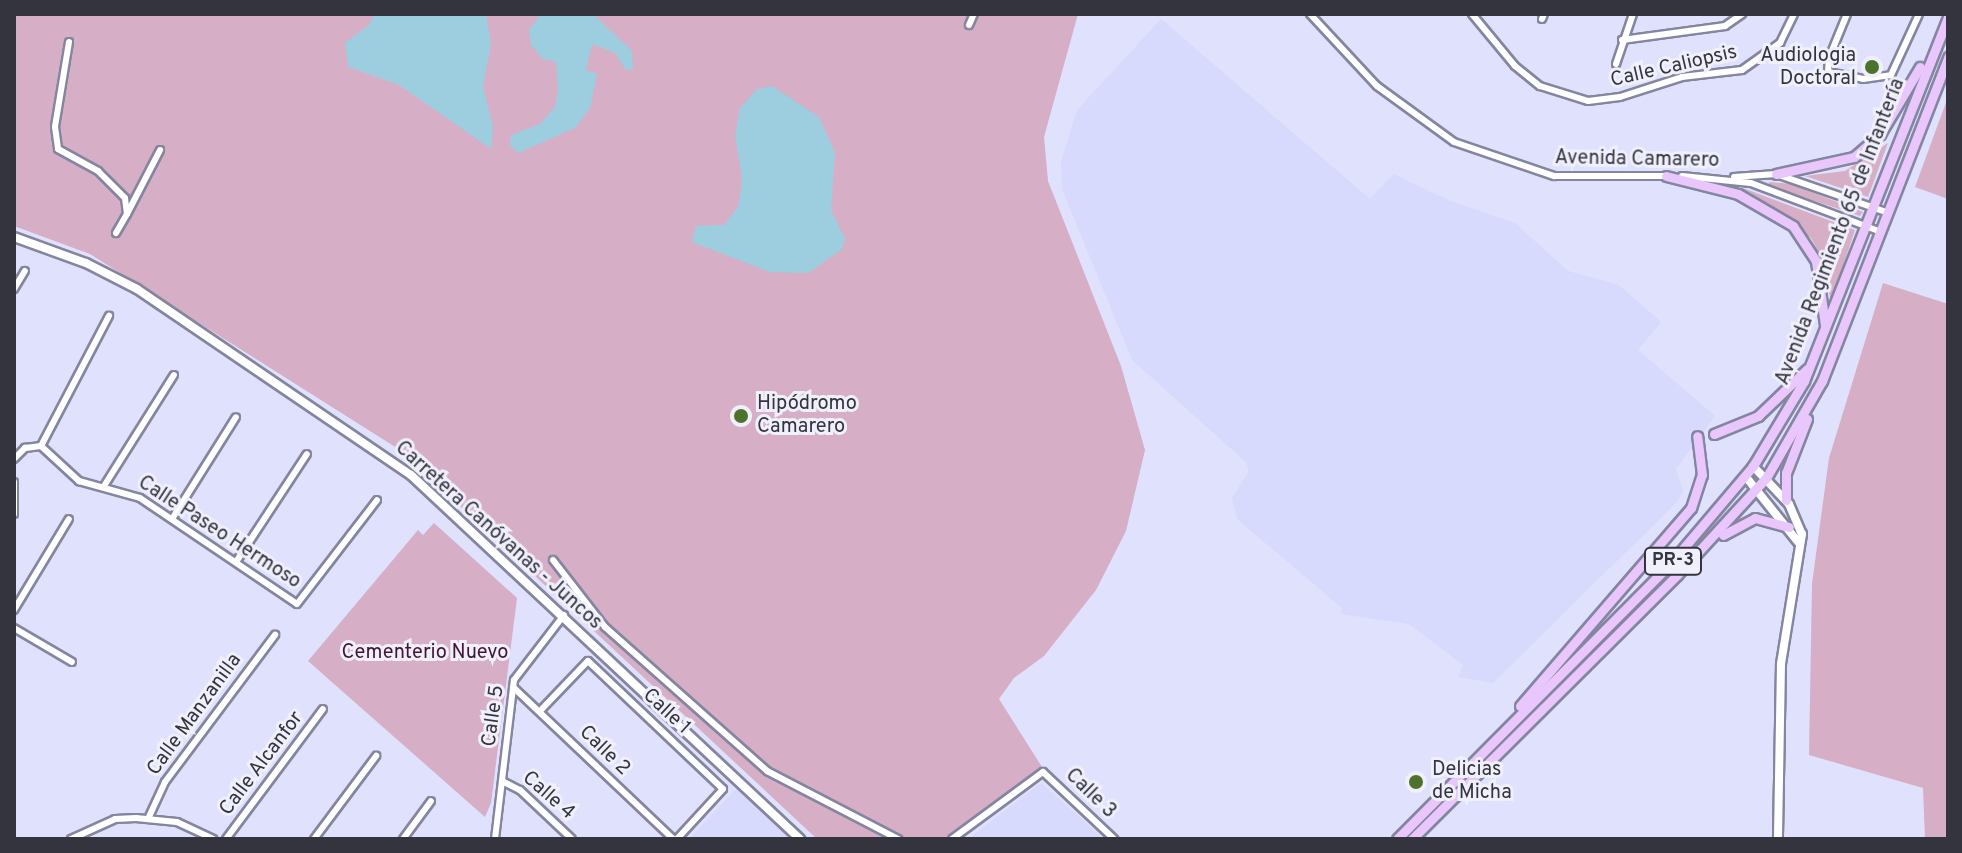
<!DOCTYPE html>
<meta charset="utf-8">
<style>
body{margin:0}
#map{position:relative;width:1962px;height:853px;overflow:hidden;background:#dfe1fd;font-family:Overpass,sans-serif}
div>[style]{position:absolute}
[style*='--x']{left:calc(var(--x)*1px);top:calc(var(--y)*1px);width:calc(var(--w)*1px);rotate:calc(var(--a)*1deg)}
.built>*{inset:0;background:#d7d9fd}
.green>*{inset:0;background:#d6aec5}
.water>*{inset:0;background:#9dcee0}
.roads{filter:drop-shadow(2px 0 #8486a0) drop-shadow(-2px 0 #8486a0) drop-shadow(0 2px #8486a0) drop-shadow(0 -2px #8486a0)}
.street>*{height:6px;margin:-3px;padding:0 3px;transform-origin:3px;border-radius:3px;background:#fff}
.secondary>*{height:8px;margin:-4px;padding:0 4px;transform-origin:4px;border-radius:4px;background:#fff}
.primary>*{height:9px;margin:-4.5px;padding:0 4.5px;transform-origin:4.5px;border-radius:4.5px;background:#e9c6fc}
.dots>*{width:22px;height:22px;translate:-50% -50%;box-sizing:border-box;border:4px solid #eff0fb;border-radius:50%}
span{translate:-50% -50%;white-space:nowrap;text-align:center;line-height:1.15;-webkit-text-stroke:6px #eff0fb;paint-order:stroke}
.shield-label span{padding:2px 6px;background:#eff0fb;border:2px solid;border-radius:6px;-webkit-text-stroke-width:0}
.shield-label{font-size:18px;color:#34343f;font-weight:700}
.poi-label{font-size:20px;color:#34343f}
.right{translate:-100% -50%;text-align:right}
.left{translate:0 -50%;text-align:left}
.street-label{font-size:20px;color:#34343f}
.park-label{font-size:20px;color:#451435}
.frame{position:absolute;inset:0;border:16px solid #34343f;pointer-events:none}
</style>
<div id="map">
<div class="built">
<i style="clip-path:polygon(1161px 19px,1370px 199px,1394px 174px,1450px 201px,1515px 223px,1568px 271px,1619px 285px,1661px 322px,1638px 350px,1715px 416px,1676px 469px,1683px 491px,1677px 502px,1493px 683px,1458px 677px,1463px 665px,1409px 624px,1341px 614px,1342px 608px,1238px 520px,1232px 498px,1249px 471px,1246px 462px,1132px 360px,1062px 189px,1061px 162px,1077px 110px)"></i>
<i style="clip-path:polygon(1041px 783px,1104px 839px,968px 839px,1038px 785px)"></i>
<i style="clip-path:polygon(737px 788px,794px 839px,689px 839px)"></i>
</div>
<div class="green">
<i style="clip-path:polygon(14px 14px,1078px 14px,1044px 137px,1048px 181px,1121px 366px,1145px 450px,1126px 531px,1096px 590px,1044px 656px,1014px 678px,999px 699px,1042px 767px,943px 839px,817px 839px,400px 450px,90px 254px,14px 226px)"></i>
<i style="clip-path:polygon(1948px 97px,1948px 199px,1915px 187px)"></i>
<i style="clip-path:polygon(1888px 143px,1868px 197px,1805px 176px,1845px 171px)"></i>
<i style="clip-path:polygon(1770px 182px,1791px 184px,1863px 212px,1860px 216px,1767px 185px)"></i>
<i style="clip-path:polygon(1743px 188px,1855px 230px,1831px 302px,1822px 258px,1811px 238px,1742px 192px)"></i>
<i style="clip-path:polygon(1883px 283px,1948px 304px,1948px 839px,1925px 839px,1923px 788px,1809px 755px,1812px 584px,1829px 458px)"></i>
<i style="clip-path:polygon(434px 523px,517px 598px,491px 803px,485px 817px,308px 661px,418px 530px,423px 535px)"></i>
</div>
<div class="water">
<i style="clip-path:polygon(374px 14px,486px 14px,491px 44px,483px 86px,493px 127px,491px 149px,399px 85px,348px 67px,345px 43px,370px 24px)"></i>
<i style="clip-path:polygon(541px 14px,593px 14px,632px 51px,633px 69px,626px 70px,615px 53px,592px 44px,586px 70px,597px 74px,590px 108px,575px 128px,518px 153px,510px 145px,511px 135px,540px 124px,555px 107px,558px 90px,556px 62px,543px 59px,531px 45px,529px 30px)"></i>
<i style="clip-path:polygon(772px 86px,819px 117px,835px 153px,831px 210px,845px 239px,842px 249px,808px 273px,770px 272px,692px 242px,696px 226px,724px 225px,739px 205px,742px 177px,735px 136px,740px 108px,757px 89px)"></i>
</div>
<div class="roads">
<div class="street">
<i style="--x:1310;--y:14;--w:98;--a:47.1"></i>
<i style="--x:1377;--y:86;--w:95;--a:36"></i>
<i style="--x:1454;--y:142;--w:106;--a:18.8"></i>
<i style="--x:1554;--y:176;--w:112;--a:0"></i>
<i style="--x:1472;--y:14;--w:67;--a:50.4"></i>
<i style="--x:1515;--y:66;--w:32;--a:39"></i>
<i style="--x:1540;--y:86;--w:50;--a:17.4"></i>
<i style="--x:1588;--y:101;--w:32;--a:-7"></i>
<i style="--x:1620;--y:97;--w:65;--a:-17.9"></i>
<i style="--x:1682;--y:77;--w:60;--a:-6.7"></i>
<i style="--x:1742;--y:70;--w:47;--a:-35.4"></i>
<i style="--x:1780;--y:43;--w:32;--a:-64"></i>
<i style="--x:1847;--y:14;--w:48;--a:112.2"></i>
<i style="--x:1829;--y:58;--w:14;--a:94"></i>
<i style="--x:1828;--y:72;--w:36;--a:11"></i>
<i style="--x:1863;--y:79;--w:28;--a:-8"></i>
<i style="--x:1891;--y:75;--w:67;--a:-65.3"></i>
<i style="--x:1542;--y:19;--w:5;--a:-68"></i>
<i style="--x:969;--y:25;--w:12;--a:-66"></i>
<i style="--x:1622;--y:40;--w:104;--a:-7.7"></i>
<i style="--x:1725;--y:26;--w:21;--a:-35"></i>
<i style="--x:69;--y:42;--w:86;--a:99.4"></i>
<i style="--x:55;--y:127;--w:22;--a:82"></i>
<i style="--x:58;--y:149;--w:46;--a:28.8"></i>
<i style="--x:98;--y:171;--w:38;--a:45"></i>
<i style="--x:125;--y:198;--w:16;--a:83"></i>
<i style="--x:127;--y:214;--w:22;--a:120"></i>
<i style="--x:1616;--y:64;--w:53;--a:-71.2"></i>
<i style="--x:1682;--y:176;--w:69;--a:5.8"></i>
<i style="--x:1751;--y:183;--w:137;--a:20.6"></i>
<i style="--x:1734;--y:177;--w:42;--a:-4.1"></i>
<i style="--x:1776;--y:174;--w:116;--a:19.1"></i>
<i style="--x:127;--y:214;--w:72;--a:-62.7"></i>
<i style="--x:14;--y:289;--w:21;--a:-59"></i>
<i style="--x:41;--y:446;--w:147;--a:-62.4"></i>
<i style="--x:14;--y:459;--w:16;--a:-45"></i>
<i style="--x:25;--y:448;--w:16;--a:-7"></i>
<i style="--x:41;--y:446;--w:52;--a:42.6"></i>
<i style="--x:79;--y:481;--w:63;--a:15.6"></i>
<i style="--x:140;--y:498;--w:189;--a:34"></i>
<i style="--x:297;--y:604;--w:131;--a:-52.4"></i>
<i style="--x:14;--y:482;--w:32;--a:90"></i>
<i style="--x:104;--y:486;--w:131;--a:-57.8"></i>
<i style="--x:172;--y:519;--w:120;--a:-57.9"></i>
<i style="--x:553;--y:560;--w:85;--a:52.2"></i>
<i style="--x:605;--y:627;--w:217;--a:41.6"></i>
<i style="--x:767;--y:771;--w:148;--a:27.4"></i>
<i style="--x:236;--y:562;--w:129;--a:-56.7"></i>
<i style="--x:14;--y:610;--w:106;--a:-58.9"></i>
<i style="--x:14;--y:628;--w:67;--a:30.4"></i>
<i style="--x:513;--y:687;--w:221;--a:43.5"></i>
<i style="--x:540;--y:711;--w:69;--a:-46.2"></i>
<i style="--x:588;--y:661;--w:186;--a:43.5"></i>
<i style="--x:723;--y:789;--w:68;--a:132.6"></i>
<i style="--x:502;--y:781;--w:20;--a:27"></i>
<i style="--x:520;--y:790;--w:71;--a:43.3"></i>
<i style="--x:148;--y:819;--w:41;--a:-65.3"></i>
<i style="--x:165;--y:782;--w:184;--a:-53.2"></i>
<i style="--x:71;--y:839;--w:48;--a:-24.4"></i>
<i style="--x:115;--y:819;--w:21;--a:-3"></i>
<i style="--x:136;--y:818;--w:41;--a:5.6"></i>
<i style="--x:177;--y:822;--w:40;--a:25"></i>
<i style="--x:226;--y:839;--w:162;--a:-53.3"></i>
<i style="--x:314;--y:839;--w:104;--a:-53.2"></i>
<i style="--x:403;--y:839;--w:47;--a:-53.6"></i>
<i style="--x:495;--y:839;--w:160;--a:-83.2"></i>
<i style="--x:514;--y:680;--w:82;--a:-52.4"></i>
<i style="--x:952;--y:839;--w:113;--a:-36.4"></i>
<i style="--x:1043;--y:772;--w:98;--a:43.3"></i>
</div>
<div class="secondary">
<i style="--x:14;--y:237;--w:77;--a:19.9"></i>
<i style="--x:86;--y:263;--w:57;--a:27"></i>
<i style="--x:137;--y:289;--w:331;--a:34.2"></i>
<i style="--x:411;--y:475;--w:533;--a:43.1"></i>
<i style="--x:1753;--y:466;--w:52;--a:46.5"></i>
<i style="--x:1789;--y:504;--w:33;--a:67"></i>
<i style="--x:1802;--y:534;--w:132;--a:99.2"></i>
<i style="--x:1781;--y:664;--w:175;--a:91"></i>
<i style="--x:1746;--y:477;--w:83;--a:51.3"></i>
</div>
<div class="primary">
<i style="--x:1776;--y:174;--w:80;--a:-12.3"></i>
<i style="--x:1854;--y:157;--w:35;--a:-41"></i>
<i style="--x:1880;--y:134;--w:78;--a:-59.2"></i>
<i style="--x:1666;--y:176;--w:74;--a:14"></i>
<i style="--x:1738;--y:194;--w:64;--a:30.2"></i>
<i style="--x:1793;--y:226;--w:42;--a:56.7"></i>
<i style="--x:1816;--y:261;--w:65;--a:82"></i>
<i style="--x:1714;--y:434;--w:48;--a:-22.2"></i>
<i style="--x:1758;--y:416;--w:68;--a:-43.8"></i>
<i style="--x:1786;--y:500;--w:27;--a:-90"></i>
<i style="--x:1786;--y:473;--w:58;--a:-68.7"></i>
<i style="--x:1723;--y:535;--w:36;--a:-28"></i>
<i style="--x:1755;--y:518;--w:35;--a:15"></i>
<i style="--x:1520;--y:706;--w:262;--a:-49.2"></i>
<i style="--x:1691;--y:508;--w:35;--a:-72"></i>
<i style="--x:1702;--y:475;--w:39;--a:-97"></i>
<i style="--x:1397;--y:839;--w:387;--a:-45.2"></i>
<i style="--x:1670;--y:564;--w:128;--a:-49.7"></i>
<i style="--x:1753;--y:466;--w:99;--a:-59"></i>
<i style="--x:1804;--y:381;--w:391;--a:-68.4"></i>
<i style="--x:1412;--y:839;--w:374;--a:-44.9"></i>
<i style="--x:1677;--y:575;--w:132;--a:-47.5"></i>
<i style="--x:1766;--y:478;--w:112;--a:-60"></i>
<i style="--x:1822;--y:381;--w:348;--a:-68.7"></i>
</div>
</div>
<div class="dots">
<i style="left:1872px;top:67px;background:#4d722c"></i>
<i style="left:741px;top:416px;background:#4d722c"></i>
<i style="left:1416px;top:782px;background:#4d722c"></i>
</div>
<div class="shield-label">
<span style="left:1673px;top:561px">PR-3</span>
</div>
<div class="poi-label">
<span class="right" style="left:1856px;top:68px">Audiologia<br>Doctoral</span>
<span class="left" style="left:757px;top:416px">Hipódromo<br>Camarero</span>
<span class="left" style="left:1432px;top:782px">Delicias<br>de Micha</span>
</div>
<div class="street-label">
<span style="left:1674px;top:67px;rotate:-13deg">Calle Caliopsis</span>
<span style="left:1637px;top:160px;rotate:1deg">Avenida Camarero</span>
<span style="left:1841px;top:232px;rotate:-69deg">Avenida Regimiento 65 de Infantería</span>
<span style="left:219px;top:533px;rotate:33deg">Calle Paseo Hermoso</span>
<span style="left:498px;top:536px;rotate:42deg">Carretera Canóvanas - Juncos</span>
<span style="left:666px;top:712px;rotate:43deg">Calle 1</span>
<span style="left:195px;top:715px;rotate:-54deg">Calle Manzanilla</span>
<span style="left:494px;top:716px;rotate:-82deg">Calle 5</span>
<span style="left:604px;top:751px;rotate:44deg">Calle 2</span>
<span style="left:262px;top:764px;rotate:-53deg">Calle Alcanfor</span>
<span style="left:1090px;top:794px;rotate:44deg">Calle 3</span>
<span style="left:548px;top:796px;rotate:41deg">Calle 4</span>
</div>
<div class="park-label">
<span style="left:425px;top:653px">Cementerio Nuevo</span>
</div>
<div class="frame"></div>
</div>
